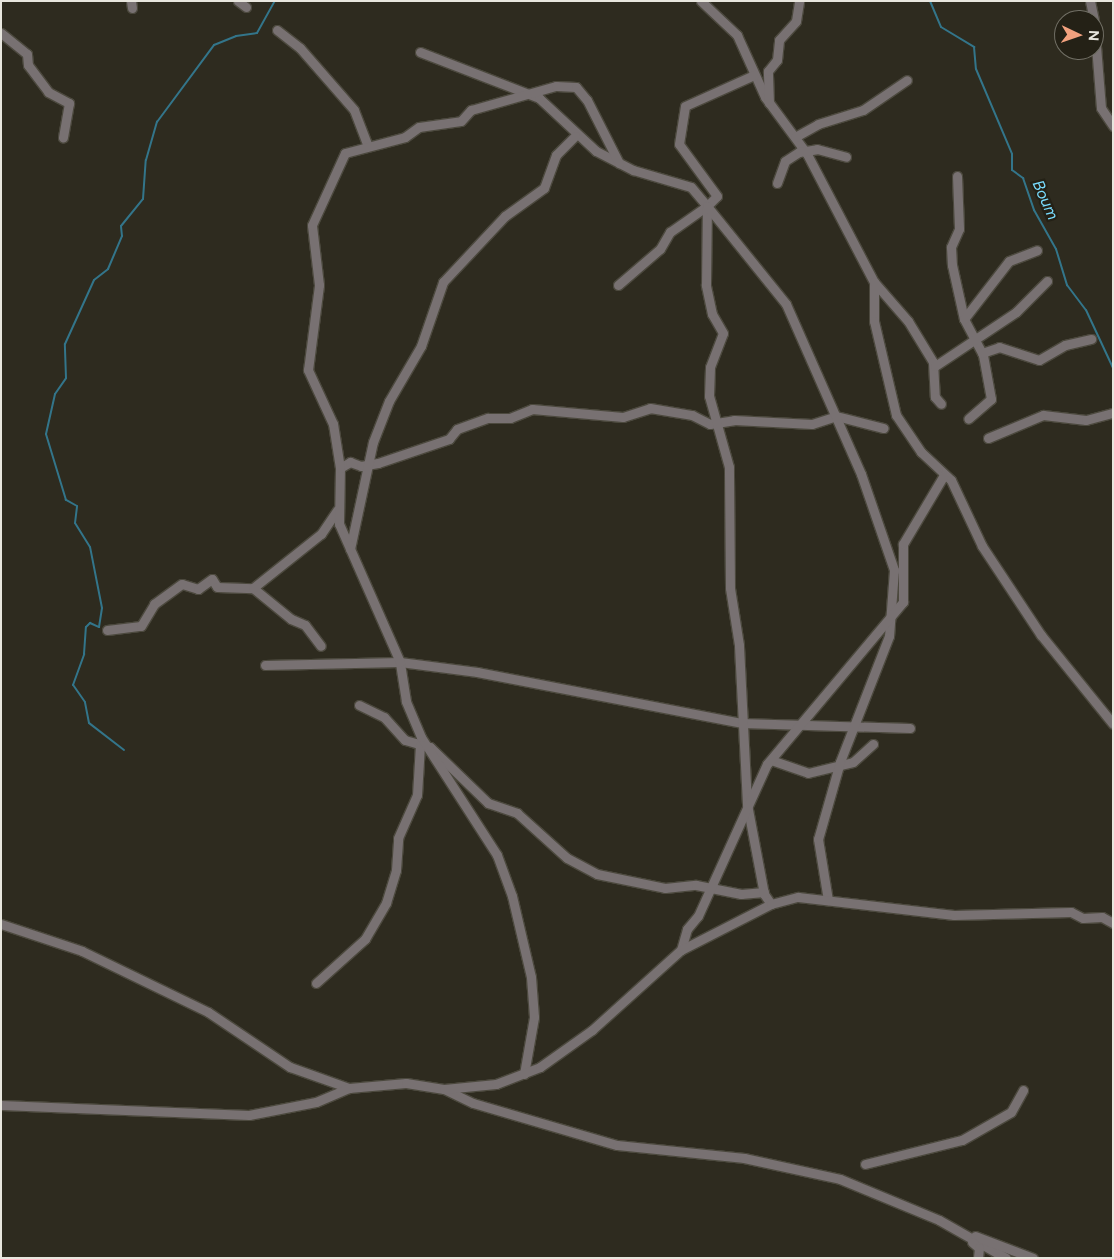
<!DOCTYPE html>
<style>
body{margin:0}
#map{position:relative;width:1114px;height:1259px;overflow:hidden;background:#2e2b1f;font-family:Figtree,sans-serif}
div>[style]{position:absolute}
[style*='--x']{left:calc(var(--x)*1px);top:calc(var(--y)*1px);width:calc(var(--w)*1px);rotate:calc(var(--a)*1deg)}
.stream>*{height:2px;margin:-1px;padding:0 1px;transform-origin:1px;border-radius:1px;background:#33758a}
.roads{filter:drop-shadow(1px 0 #4c493e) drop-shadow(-1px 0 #4c493e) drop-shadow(0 1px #4c493e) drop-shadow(0 -1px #4c493e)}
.minor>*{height:9px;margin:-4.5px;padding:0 4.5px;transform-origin:4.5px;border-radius:4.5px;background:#787172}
span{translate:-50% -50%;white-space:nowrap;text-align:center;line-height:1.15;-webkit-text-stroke:4.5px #242116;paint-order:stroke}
.water-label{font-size:16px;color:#79dcfe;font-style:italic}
.frame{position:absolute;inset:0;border:2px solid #e8e6de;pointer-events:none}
.north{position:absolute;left:1054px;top:10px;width:50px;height:50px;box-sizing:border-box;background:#242116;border:1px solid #727066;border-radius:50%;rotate:93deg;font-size:14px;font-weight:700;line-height:20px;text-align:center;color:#e8e6de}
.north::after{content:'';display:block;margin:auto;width:18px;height:22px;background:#f2a17e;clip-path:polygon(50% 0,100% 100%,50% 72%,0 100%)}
</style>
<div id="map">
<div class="stream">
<i style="--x:930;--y:1;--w:28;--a:67"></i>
<i style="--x:941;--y:27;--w:39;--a:31"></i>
<i style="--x:974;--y:47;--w:22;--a:85"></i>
<i style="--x:976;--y:69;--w:92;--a:67"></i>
<i style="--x:1012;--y:154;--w:16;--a:90"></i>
<i style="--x:1012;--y:170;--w:14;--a:36"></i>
<i style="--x:1023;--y:178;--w:34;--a:71"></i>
<i style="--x:1034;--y:210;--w:45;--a:60.6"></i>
<i style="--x:1056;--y:249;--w:38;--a:73"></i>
<i style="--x:1067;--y:285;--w:31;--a:53"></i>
<i style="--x:1086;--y:310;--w:64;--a:65"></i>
<i style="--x:124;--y:750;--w:44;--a:-142.4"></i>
<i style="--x:89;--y:723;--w:21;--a:-101"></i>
<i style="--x:85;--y:702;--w:21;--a:-125"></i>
<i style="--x:73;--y:685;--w:33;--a:-70"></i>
<i style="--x:84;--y:654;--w:27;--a:-86"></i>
<i style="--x:86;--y:627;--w:6;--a:-45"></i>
<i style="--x:90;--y:623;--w:10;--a:24"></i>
<i style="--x:99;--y:627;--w:19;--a:-81"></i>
<i style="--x:102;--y:608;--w:62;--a:-101.1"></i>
<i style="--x:90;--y:547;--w:28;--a:-122"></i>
<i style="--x:75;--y:523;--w:17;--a:-83"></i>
<i style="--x:77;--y:506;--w:13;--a:-151"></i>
<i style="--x:66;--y:500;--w:69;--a:-106.9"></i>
<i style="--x:46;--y:434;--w:41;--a:-77.3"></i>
<i style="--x:55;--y:394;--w:19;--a:-55"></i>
<i style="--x:66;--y:378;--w:34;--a:-92"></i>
<i style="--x:65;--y:344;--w:70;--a:-65.6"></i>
<i style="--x:94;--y:280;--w:18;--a:-38"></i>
<i style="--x:108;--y:269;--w:36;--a:-67"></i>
<i style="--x:122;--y:236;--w:10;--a:-96"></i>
<i style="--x:121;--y:226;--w:35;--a:-51"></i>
<i style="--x:143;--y:199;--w:39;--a:-86"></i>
<i style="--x:146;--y:160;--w:40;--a:-74"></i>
<i style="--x:157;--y:122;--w:96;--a:-53.5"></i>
<i style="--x:214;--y:45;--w:24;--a:-22"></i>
<i style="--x:236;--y:36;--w:21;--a:-8"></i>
<i style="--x:257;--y:33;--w:37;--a:-61"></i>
</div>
<div class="roads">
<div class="minor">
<i style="--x:131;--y:1;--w:7;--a:82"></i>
<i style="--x:238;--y:1;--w:10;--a:37"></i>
<i style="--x:701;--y:1;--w:50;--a:43.4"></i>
<i style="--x:737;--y:35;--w:68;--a:65.7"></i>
<i style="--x:765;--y:97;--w:71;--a:53.6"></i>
<i style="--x:807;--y:154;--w:144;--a:62.4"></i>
<i style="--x:874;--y:282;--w:39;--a:90"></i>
<i style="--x:874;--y:321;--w:97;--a:76.8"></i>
<i style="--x:896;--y:415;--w:45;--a:56"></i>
<i style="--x:921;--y:452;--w:41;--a:43"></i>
<i style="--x:951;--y:480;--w:73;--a:64.8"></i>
<i style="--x:982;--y:546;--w:107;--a:56.5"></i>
<i style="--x:1041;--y:635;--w:114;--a:51"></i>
<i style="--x:1090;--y:1;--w:19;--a:78"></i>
<i style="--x:1094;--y:21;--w:87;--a:85.4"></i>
<i style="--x:1101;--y:108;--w:22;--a:56"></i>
<i style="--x:277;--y:30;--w:29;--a:38"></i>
<i style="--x:300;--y:48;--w:82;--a:48.9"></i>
<i style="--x:354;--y:110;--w:36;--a:69"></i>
<i style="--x:1;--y:33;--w:33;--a:39"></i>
<i style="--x:27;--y:54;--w:11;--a:85"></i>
<i style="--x:28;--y:65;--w:34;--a:53"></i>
<i style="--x:48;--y:92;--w:24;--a:28"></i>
<i style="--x:69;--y:103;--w:35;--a:100"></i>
<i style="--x:420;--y:52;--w:128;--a:21.1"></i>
<i style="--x:539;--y:98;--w:78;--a:42.9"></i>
<i style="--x:596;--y:151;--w:42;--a:27.2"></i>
<i style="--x:633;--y:170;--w:60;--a:16.3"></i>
<i style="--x:691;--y:187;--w:25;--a:50"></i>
<i style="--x:707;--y:206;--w:14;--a:-45"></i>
<i style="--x:717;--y:196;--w:64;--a:-126.2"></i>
<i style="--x:679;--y:144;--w:38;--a:-81"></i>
<i style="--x:685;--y:106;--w:76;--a:-24.2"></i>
<i style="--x:769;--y:103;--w:32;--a:-92"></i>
<i style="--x:768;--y:71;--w:14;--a:-51"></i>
<i style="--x:777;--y:60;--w:20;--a:-84"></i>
<i style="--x:779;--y:40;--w:25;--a:-48"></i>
<i style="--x:796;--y:21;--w:20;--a:-81"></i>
<i style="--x:795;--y:137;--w:26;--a:-29"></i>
<i style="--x:818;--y:124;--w:47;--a:-17.3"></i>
<i style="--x:863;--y:110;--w:53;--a:-34.3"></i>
<i style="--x:957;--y:176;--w:53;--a:87.8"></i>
<i style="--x:959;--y:229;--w:20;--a:114"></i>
<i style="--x:951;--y:247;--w:18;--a:87"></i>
<i style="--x:952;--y:265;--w:55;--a:77.5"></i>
<i style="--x:964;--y:319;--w:41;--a:62.2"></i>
<i style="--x:983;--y:355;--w:45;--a:79.7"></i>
<i style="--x:991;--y:399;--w:30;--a:139"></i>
<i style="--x:777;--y:183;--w:23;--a:-70"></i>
<i style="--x:785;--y:161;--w:17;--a:-33"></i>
<i style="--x:799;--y:152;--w:18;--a:-9"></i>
<i style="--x:817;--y:149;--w:30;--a:15"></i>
<i style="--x:874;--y:282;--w:52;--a:48.9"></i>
<i style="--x:908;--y:321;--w:48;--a:58.6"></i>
<i style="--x:933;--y:362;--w:35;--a:87"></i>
<i style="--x:935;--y:397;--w:9;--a:49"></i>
<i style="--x:618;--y:285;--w:55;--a:-40.6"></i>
<i style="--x:660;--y:249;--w:20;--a:-60"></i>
<i style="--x:670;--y:232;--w:45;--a:-35.1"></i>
<i style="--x:964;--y:319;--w:73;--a:-52.2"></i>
<i style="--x:1009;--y:261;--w:30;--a:-21"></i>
<i style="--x:982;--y:353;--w:18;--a:-19"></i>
<i style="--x:999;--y:347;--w:42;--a:18"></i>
<i style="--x:1039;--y:360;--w:30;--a:-30"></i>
<i style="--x:1065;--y:345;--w:27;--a:-13"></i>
<i style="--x:935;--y:366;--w:97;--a:-33.7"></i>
<i style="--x:1016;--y:312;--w:44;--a:-45"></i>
<i style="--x:988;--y:438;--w:60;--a:-22.7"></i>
<i style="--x:1043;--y:415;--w:43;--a:6.6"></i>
<i style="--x:1086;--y:420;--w:28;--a:-15"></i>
<i style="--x:340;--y:468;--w:12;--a:-31"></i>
<i style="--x:350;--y:462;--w:12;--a:20"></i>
<i style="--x:361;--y:466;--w:17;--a:-10"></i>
<i style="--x:378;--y:463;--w:75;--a:-18.7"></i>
<i style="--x:449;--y:439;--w:13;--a:-51"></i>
<i style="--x:457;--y:429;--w:33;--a:-20"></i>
<i style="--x:488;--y:418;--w:22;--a:0"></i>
<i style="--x:510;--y:418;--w:24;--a:-22"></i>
<i style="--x:532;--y:409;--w:91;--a:5"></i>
<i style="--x:623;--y:417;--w:28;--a:-18"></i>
<i style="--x:650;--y:408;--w:43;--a:9.5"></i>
<i style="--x:692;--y:415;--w:20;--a:27"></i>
<i style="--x:710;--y:424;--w:24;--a:-9"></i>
<i style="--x:734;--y:420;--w:78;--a:2.9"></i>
<i style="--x:812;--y:424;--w:25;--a:-18"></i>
<i style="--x:836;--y:416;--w:49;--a:14.3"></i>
<i style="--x:350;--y:549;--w:109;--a:-77.9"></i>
<i style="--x:373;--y:442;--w:44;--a:-68.7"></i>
<i style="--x:389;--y:401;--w:64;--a:-59.8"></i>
<i style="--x:421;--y:346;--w:68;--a:-71"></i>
<i style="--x:443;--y:282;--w:91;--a:-46.8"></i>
<i style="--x:505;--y:216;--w:48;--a:-35.7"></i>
<i style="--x:544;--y:188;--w:35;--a:-70"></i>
<i style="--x:556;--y:155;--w:27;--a:-45"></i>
<i style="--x:253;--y:588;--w:49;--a:39.2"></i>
<i style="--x:291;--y:619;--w:15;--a:23"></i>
<i style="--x:305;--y:625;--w:26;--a:53"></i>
<i style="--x:107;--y:630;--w:34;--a:-7"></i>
<i style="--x:141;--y:626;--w:26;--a:-59"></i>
<i style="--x:154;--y:604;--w:34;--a:-36"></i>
<i style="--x:182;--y:584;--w:17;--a:17"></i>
<i style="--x:198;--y:589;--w:17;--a:-36"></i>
<i style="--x:212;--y:579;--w:9;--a:58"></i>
<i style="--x:217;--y:587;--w:36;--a:2"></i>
<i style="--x:253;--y:588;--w:87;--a:-38.5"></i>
<i style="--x:321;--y:534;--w:29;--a:-56"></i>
<i style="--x:265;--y:665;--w:135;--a:-1.3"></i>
<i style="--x:400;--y:662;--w:78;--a:7.4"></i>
<i style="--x:477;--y:672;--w:269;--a:10.9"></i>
<i style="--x:741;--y:723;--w:169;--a:1.7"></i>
<i style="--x:359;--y:705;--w:28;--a:26"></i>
<i style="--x:384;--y:717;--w:31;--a:48"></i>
<i style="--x:405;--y:740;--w:26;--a:16"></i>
<i style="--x:430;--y:747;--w:81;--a:44"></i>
<i style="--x:488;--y:803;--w:31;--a:19"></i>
<i style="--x:517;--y:813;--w:67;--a:42"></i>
<i style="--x:567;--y:858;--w:34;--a:28"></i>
<i style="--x:597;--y:874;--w:69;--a:11.6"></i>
<i style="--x:665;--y:888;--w:31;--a:-6"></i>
<i style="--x:696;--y:885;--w:46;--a:11.3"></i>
<i style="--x:741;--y:894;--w:23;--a:-5"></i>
<i style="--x:771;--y:760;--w:39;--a:19"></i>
<i style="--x:808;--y:773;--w:46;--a:-13.7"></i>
<i style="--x:853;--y:762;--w:27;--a:-42"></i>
<i style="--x:771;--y:904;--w:12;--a:-125"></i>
<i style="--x:764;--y:894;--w:92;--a:-100.7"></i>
<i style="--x:747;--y:804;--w:159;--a:-92.9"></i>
<i style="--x:739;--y:645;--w:58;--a:-99"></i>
<i style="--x:730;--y:588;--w:121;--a:-90.5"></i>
<i style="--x:729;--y:467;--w:74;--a:-105.7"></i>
<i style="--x:709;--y:396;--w:29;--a:-88"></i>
<i style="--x:710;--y:367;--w:36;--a:-69"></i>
<i style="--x:723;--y:333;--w:22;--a:-120"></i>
<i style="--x:712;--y:314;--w:30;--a:-102"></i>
<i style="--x:706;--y:285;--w:79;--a:-89.3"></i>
<i style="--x:707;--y:206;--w:126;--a:51.1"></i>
<i style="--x:786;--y:304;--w:186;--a:66.2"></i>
<i style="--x:861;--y:474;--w:102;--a:71"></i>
<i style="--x:894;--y:570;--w:66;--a:94.3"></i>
<i style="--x:889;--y:636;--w:135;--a:111.3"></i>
<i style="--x:840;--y:762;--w:80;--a:105.9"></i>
<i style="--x:818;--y:839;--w:62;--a:80.7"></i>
<i style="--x:1;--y:924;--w:85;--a:18.4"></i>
<i style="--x:82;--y:951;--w:140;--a:25.8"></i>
<i style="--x:208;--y:1012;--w:99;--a:33.9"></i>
<i style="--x:290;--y:1067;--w:63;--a:19.6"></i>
<i style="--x:349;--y:1088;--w:57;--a:-5"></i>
<i style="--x:406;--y:1083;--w:38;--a:9"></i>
<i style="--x:444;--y:1089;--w:32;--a:26"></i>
<i style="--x:473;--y:1103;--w:150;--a:16.3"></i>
<i style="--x:617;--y:1145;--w:128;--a:5.8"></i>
<i style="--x:744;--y:1158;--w:98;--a:12.3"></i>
<i style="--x:840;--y:1179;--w:107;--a:22.5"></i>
<i style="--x:939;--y:1220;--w:77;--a:29.6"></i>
<i style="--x:681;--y:950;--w:22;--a:-74"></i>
<i style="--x:687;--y:929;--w:17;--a:-50"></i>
<i style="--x:698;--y:916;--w:167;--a:-65.6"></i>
<i style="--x:767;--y:764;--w:212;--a:-50"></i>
<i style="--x:903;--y:602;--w:58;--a:-90"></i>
<i style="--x:903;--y:544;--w:80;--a:-59.3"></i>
<i style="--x:316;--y:983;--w:66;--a:-41.9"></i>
<i style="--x:365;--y:939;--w:42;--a:-59.7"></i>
<i style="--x:386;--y:903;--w:34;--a:-73"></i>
<i style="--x:396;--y:870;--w:32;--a:-86"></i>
<i style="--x:398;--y:838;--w:47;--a:-66.2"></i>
<i style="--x:417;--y:795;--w:50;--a:-86.6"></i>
<i style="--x:524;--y:1074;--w:58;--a:-80"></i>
<i style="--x:534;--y:1017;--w:40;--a:-94.3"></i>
<i style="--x:531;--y:977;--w:83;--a:-103.2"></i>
<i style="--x:512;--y:896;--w:44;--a:-110.1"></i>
<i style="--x:497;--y:855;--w:140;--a:-122.8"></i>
<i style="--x:421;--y:737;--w:39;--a:-113"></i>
<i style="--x:406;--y:701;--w:39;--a:-99"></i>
<i style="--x:400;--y:662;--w:151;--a:-113.8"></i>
<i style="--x:339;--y:524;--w:56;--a:-89"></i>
<i style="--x:340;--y:468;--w:45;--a:-99"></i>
<i style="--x:333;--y:424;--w:60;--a:-114.8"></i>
<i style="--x:308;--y:370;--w:86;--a:-82.6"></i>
<i style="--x:319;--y:285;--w:60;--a:-96.7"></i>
<i style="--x:312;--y:225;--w:79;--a:-65.4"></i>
<i style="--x:345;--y:153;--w:62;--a:-14.9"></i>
<i style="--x:405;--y:137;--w:17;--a:-36"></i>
<i style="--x:419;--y:127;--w:42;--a:-8.1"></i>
<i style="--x:461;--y:121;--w:15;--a:-48"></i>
<i style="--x:471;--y:110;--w:88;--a:-15.8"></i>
<i style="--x:556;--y:86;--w:20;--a:3"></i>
<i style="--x:576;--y:87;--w:17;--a:50"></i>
<i style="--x:587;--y:100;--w:71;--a:63.1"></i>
<i style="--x:444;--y:1089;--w:52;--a:-5.5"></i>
<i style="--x:496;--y:1084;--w:47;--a:-21.1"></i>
<i style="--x:540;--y:1067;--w:64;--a:-35.4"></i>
<i style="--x:592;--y:1030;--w:120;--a:-42"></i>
<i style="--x:681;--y:950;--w:101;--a:-27.1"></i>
<i style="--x:771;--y:904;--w:28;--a:-15"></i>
<i style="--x:798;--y:897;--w:157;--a:6.6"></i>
<i style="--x:954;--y:915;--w:117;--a:-1.5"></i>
<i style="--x:1071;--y:912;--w:13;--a:27"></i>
<i style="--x:1083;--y:918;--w:19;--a:-3"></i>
<i style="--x:1102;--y:917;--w:13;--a:29"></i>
<i style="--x:1;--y:1105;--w:248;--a:2.3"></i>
<i style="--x:249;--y:1115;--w:68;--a:-11"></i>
<i style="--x:316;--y:1102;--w:36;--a:-23"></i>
<i style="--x:865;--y:1164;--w:100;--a:-13.9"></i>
<i style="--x:962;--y:1140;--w:56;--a:-29.7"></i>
<i style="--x:1011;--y:1112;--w:25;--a:-61"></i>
<i style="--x:975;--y:1236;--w:62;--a:20.8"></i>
<i style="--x:972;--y:1242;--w:9;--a:41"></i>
<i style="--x:979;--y:1248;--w:10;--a:96"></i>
</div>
</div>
<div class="water-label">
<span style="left:1045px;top:200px;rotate:66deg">Boum</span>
</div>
<div class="frame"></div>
<div class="north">N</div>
</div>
